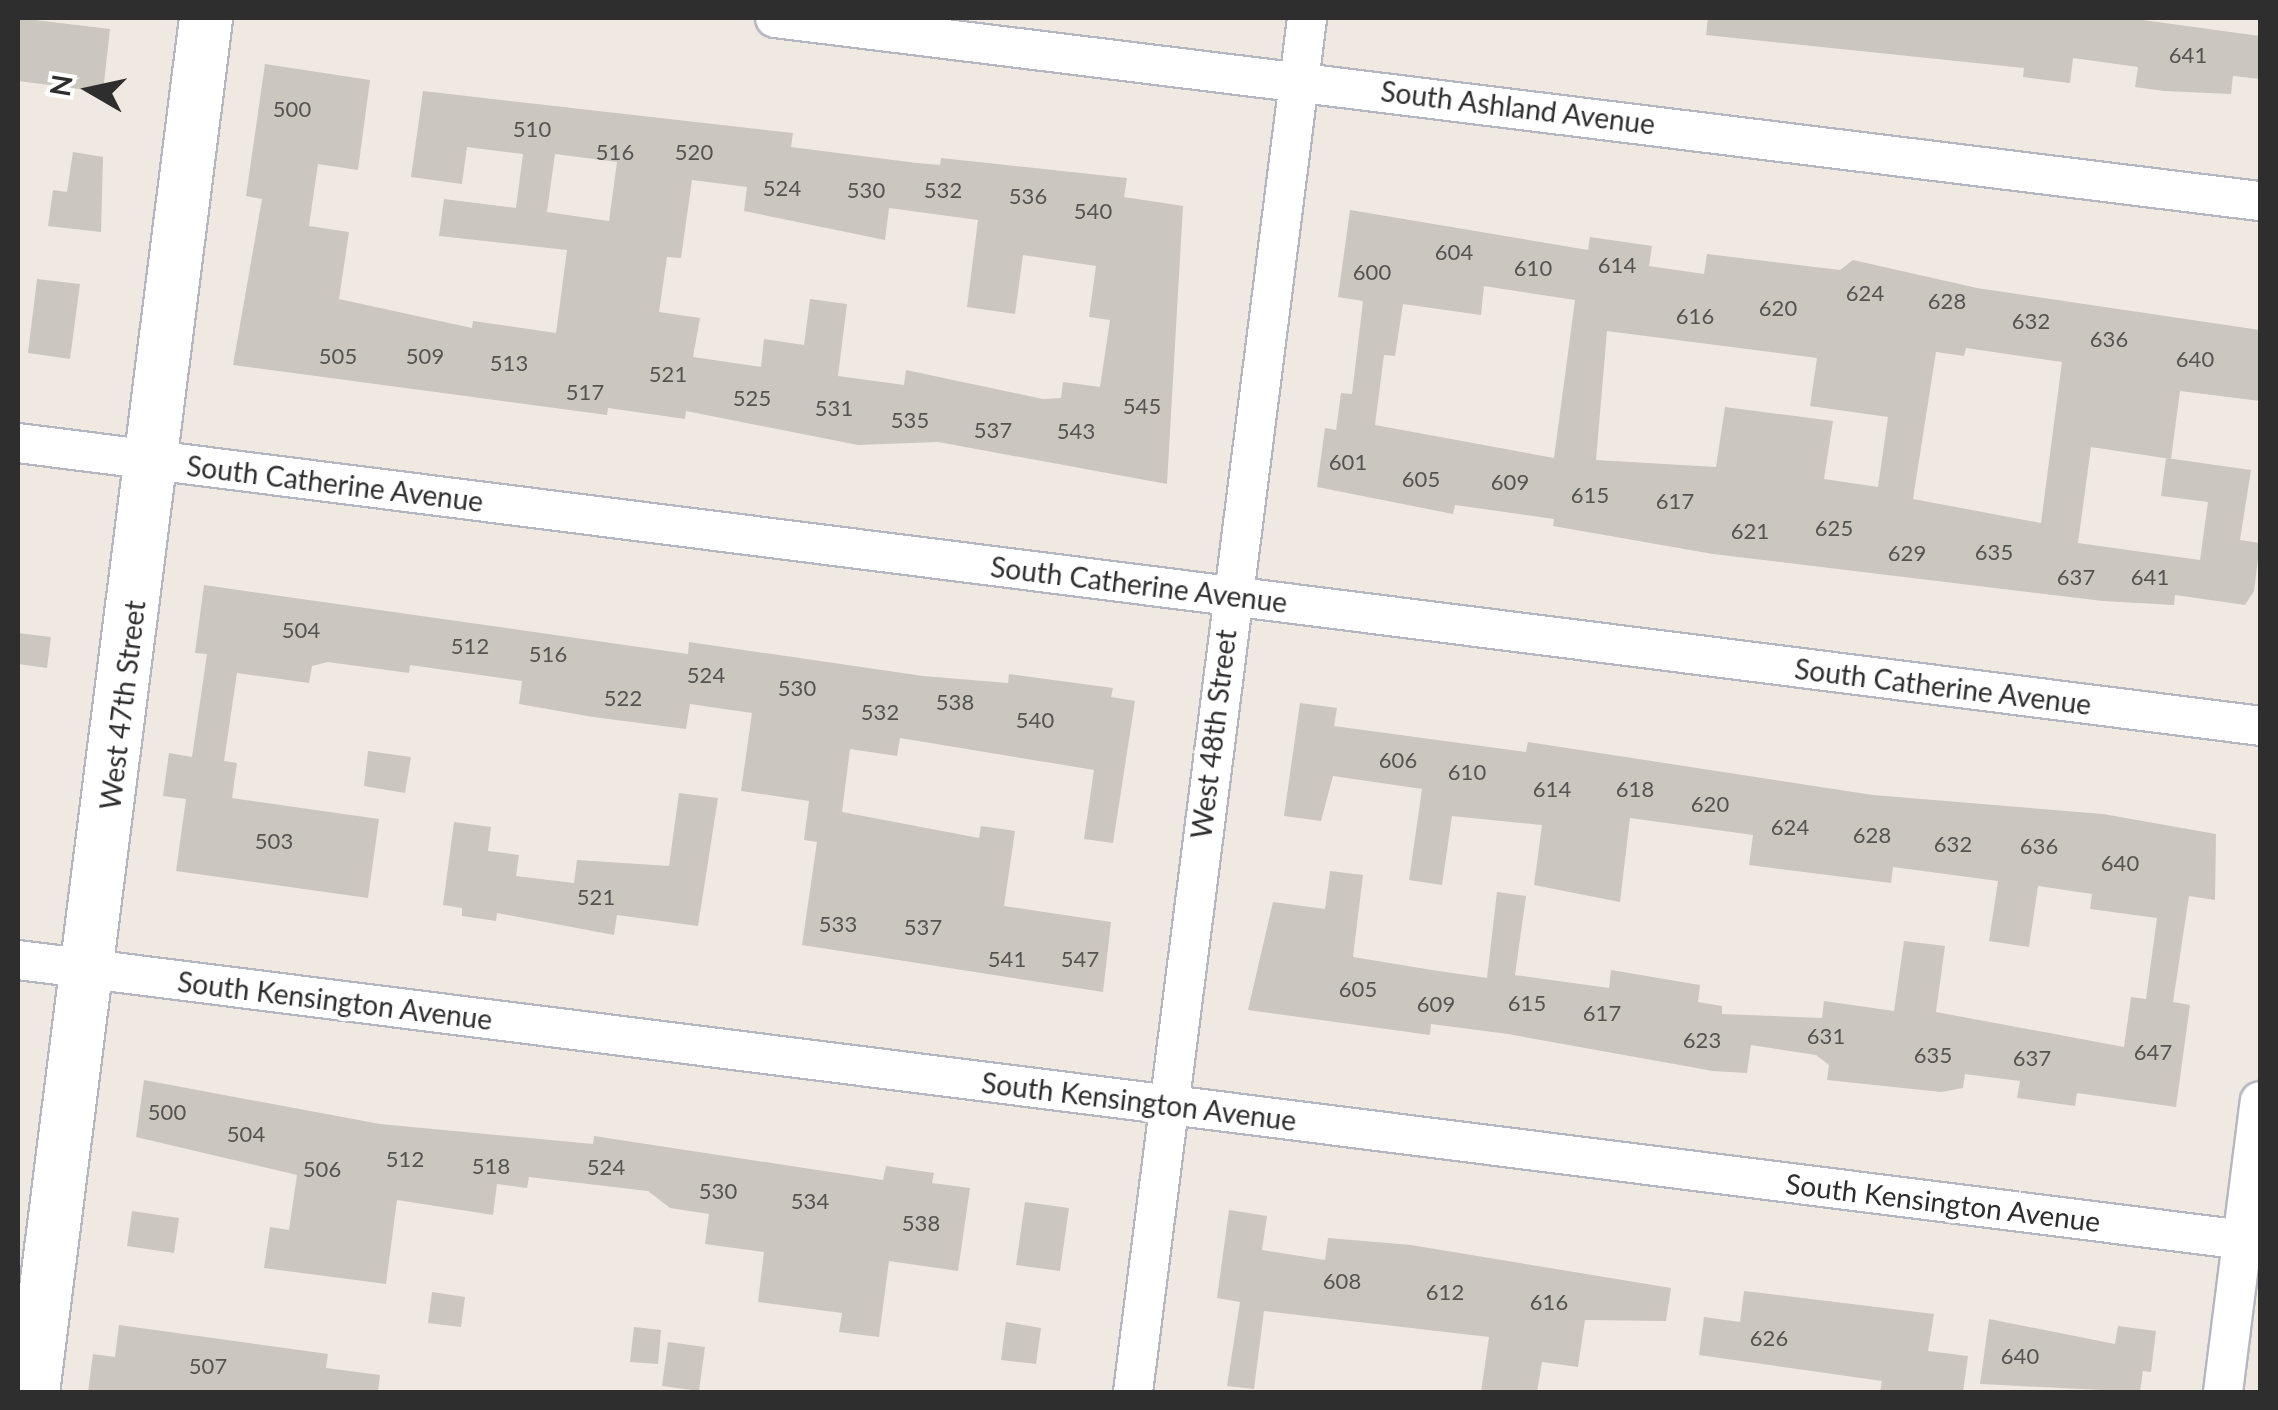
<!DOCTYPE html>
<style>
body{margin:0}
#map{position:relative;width:2278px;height:1410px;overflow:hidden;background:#efe9e1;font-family:Lato,sans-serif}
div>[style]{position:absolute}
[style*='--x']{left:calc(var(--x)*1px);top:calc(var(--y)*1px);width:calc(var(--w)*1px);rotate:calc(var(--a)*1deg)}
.building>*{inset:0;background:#cbc7bf}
.roads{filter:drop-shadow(2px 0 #b4b7c1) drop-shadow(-2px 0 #b4b7c1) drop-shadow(0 2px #b4b7c1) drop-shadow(0 -2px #b4b7c1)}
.minor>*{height:38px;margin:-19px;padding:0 19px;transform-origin:19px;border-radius:19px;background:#fff}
.secondary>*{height:52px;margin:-26px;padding:0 26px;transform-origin:26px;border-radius:26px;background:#fff}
span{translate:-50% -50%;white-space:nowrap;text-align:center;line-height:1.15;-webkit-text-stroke:8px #fff;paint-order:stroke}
.number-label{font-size:22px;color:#555452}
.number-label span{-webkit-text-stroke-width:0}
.street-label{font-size:28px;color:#2e2e2e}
.frame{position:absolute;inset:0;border:20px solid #2e2e2e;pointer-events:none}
.north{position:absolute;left:40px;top:40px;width:100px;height:100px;-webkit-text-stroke:8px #fff;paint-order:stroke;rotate:279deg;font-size:28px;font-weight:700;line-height:40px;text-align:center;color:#2e2e2e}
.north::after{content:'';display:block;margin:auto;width:35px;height:45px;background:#2e2e2e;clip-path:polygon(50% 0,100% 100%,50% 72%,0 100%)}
</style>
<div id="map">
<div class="building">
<i style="clip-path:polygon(18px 18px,110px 29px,103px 92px,18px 81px)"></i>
<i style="clip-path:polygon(1708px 18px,2128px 18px,2260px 36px,2260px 79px,2233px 76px,2231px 94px,2164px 91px,2135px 87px,2138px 67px,2073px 58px,2070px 83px,2023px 77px,2024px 68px,1706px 35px)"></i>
<i style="clip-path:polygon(evenodd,265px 64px,370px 80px,358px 170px,318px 164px,309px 226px,349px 232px,339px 299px,472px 328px,473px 321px,556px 333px,567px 250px,439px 236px,444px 199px,516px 208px,523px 154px,467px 147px,462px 184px,411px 177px,423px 91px,793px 133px,791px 147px,917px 163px,940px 165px,941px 158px,1127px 178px,1124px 197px,1183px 206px,1167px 484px,938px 442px,858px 445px,686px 411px,685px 419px,608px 408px,607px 415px,233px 365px,262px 199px,246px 196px,265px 64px,555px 154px,617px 162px,609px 221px,547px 212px,555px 154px,265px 64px,692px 180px,747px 187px,744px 211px,885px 240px,889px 208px,978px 220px,967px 307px,1015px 314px,1023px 255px,1096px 266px,1089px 317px,1110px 320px,1100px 387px,1063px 382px,1061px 398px,1043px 399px,906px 370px,904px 385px,838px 376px,847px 304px,810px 299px,804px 345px,764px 339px,761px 367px,693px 357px,700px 318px,659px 312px,667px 257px,681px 258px,692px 180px)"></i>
<i style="clip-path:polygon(73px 152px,103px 157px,101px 232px,48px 226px,53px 190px,67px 192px)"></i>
<i style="clip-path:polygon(evenodd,1350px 210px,1588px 250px,1590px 237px,1652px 246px,1649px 266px,1704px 274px,1707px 254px,1840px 270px,1853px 260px,1977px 288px,2260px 330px,2260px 401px,2180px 391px,2171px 459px,2091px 447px,2078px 543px,2200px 560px,2208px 502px,2161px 496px,2166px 458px,2251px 470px,2240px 540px,2260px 543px,2254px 591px,2245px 605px,2175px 595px,2174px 605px,2103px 601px,1713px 554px,1553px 526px,1554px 519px,1455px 505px,1453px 514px,1317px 487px,1325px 428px,1336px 430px,1341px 393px,1352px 394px,1363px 301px,1338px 297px,1350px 210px,1484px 286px,1575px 300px,1554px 458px,1375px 425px,1384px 355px,1395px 356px,1403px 304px,1481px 315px,1484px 286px,1350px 210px,1607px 331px,1817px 358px,1810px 406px,1888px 417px,1878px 487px,1824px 479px,1833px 421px,1725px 407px,1716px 467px,1596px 460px,1607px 331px,1350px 210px,1966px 348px,2062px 362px,2041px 523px,1913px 499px,1936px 352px,1964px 356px,1966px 348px)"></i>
<i style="clip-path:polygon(37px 279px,80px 284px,70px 359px,28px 353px)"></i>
<i style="clip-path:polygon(204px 585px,688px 654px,689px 642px,923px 676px,1008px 683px,1009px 674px,1113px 688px,1111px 697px,1135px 701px,1113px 843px,1084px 839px,1094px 770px,900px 738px,897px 756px,850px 749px,842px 812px,979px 838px,981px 826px,1015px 831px,1004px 906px,1111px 922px,1103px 992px,802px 945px,817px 842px,804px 840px,809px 801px,741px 791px,752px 713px,690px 704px,686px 729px,593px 717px,519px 704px,522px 681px,410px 665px,409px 673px,328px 662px,312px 666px,309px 683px,237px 673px,224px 761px,237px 763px,232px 798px,379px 819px,368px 898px,176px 871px,186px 799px,163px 796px,169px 753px,192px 757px,207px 654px,195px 653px)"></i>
<i style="clip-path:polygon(18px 633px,51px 637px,47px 668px,18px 664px)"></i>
<i style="clip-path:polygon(1300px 703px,1337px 708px,1334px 726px,1526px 752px,1528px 742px,1873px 795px,2103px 814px,2216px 834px,2215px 900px,2189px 896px,2173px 1002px,2190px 1005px,2176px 1107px,2077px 1093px,2075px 1106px,2017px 1098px,2020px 1081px,1965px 1074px,1963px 1088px,1941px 1092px,1827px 1080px,1829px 1065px,1816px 1055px,1751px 1045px,1747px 1073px,1713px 1071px,1508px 1034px,1431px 1024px,1430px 1035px,1248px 1010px,1273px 902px,1325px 909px,1330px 871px,1363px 875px,1353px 957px,1432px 970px,1487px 978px,1497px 892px,1526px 896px,1515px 975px,1609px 988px,1611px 970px,1700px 985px,1698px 1002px,1722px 1006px,1722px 1014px,1822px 1018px,1824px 1001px,1894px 1011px,1904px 941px,1945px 946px,1936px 1012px,2124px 1047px,2131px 997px,2146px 999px,2157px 918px,2090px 909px,2092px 894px,2038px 886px,2029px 947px,1989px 941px,1998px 881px,1893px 867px,1891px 883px,1749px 865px,1753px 835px,1630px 818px,1620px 902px,1534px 885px,1542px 825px,1452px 816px,1442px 885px,1409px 880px,1422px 789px,1333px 776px,1321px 821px,1284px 816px)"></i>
<i style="clip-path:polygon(368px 751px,411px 757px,405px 793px,364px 786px)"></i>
<i style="clip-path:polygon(679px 793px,718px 798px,698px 926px,617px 915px,614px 935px,497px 913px,496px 921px,462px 916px,462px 908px,443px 905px,454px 822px,491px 827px,488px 851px,519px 855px,516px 876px,574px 883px,577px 860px,669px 866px)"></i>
<i style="clip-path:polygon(144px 1080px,380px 1124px,593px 1144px,594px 1136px,883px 1180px,886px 1166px,934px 1173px,932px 1183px,970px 1188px,958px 1271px,889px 1261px,879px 1337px,839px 1332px,842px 1313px,758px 1302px,764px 1252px,705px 1244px,709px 1214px,670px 1208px,648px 1191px,529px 1177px,527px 1188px,497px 1184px,493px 1215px,397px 1200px,386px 1284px,264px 1268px,270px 1227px,289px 1230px,297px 1175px,136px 1137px)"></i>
<i style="clip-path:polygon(1025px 1202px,1069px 1208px,1060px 1271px,1016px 1265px)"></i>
<i style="clip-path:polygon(1229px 1210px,1267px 1216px,1262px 1250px,1325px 1260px,1328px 1238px,1411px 1245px,1671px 1288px,1666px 1321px,1585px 1320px,1578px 1367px,1542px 1362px,1537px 1392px,1481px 1392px,1489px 1337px,1264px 1311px,1254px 1389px,1227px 1386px,1240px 1302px,1217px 1298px)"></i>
<i style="clip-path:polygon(132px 1211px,179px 1218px,174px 1253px,127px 1246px)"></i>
<i style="clip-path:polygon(1744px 1291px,1934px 1314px,1928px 1351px,1968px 1356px,1963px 1392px,1880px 1392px,1882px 1381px,1699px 1355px,1704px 1317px,1740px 1322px)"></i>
<i style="clip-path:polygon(432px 1292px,465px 1297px,461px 1327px,428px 1323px)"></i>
<i style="clip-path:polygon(1989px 1319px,2115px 1344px,2118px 1326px,2156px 1331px,2151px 1372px,2143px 1371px,2140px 1392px,1980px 1384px)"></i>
<i style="clip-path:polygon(1006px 1322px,1041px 1328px,1036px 1364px,1001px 1360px)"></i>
<i style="clip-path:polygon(119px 1325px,328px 1354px,326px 1368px,380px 1375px,378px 1392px,88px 1392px,93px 1354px,115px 1357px)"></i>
<i style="clip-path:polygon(634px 1327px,661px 1330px,658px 1364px,630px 1362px)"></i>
<i style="clip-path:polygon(668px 1342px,705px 1347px,699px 1391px,662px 1386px)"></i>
</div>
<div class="roads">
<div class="minor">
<i style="--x:775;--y:18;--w:1496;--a:7.03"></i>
<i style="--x:18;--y:443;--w:2260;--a:7.19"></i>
<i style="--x:18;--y:960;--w:2260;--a:7.17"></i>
<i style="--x:1133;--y:1392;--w:1385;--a:-82.78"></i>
<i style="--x:2223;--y:1392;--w:293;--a:-82.8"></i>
</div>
<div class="secondary">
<i style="--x:33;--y:1392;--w:1385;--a:-82.82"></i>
</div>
</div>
<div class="number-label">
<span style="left:2188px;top:55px">641</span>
<span style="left:292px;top:109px">500</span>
<span style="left:532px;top:129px">510</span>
<span style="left:615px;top:152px">516</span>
<span style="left:694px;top:152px">520</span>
<span style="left:782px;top:188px">524</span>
<span style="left:866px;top:190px">530</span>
<span style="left:943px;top:190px">532</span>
<span style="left:1028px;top:196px">536</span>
<span style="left:1093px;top:211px">540</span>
<span style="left:1454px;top:252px">604</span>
<span style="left:1617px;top:265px">614</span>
<span style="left:1533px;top:268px">610</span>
<span style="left:1372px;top:272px">600</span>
<span style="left:1865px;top:293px">624</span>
<span style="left:1947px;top:301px">628</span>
<span style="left:1778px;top:308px">620</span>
<span style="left:1695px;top:316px">616</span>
<span style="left:2031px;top:321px">632</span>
<span style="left:2109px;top:339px">636</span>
<span style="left:338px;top:356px">505</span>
<span style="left:425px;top:356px">509</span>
<span style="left:2195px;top:359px">640</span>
<span style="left:509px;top:363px">513</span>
<span style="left:668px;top:374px">521</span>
<span style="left:585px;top:392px">517</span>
<span style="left:752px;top:398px">525</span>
<span style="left:1142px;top:406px">545</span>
<span style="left:834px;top:408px">531</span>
<span style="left:910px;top:420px">535</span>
<span style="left:993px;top:430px">537</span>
<span style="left:1076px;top:431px">543</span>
<span style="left:1348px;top:462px">601</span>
<span style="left:1421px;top:479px">605</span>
<span style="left:1510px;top:482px">609</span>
<span style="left:1590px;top:495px">615</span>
<span style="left:1675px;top:501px">617</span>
<span style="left:1834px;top:528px">625</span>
<span style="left:1750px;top:531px">621</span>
<span style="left:1994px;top:552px">635</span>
<span style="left:1907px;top:553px">629</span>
<span style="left:2076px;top:577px">637</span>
<span style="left:2150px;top:577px">641</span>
<span style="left:301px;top:630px">504</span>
<span style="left:470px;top:646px">512</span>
<span style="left:548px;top:654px">516</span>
<span style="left:706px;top:675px">524</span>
<span style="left:797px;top:688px">530</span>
<span style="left:623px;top:698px">522</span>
<span style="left:955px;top:702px">538</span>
<span style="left:880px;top:712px">532</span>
<span style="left:1035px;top:720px">540</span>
<span style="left:1398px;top:760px">606</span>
<span style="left:1467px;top:772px">610</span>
<span style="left:1552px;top:789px">614</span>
<span style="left:1635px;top:789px">618</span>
<span style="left:1710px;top:804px">620</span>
<span style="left:1790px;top:827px">624</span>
<span style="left:1872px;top:835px">628</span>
<span style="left:274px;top:841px">503</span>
<span style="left:1953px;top:844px">632</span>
<span style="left:2039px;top:846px">636</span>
<span style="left:2120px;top:863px">640</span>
<span style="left:596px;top:897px">521</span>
<span style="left:838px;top:924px">533</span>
<span style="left:923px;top:927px">537</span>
<span style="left:1007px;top:959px">541</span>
<span style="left:1080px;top:959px">547</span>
<span style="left:1358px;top:989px">605</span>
<span style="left:1527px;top:1003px">615</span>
<span style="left:1436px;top:1004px">609</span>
<span style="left:1602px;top:1013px">617</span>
<span style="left:1826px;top:1036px">631</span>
<span style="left:1702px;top:1040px">623</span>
<span style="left:2153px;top:1052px">647</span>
<span style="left:1933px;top:1055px">635</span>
<span style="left:2032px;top:1058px">637</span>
<span style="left:167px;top:1112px">500</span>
<span style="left:246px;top:1134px">504</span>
<span style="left:405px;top:1159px">512</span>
<span style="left:491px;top:1166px">518</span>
<span style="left:606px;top:1167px">524</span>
<span style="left:322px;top:1169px">506</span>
<span style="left:718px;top:1191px">530</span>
<span style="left:810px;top:1201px">534</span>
<span style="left:921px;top:1223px">538</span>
<span style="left:1342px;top:1281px">608</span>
<span style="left:1445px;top:1292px">612</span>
<span style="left:1549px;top:1302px">616</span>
<span style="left:1769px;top:1338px">626</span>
<span style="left:2020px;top:1356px">640</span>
<span style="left:208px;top:1366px">507</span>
</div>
<div class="street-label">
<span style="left:1518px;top:107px;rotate:7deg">South Ashland Avenue</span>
<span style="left:335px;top:483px;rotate:7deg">South Catherine Avenue</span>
<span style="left:1139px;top:584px;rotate:7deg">South Catherine Avenue</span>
<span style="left:1943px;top:686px;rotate:7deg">South Catherine Avenue</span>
<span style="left:122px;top:705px;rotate:-83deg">West 47th Street</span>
<span style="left:1213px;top:734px;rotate:-83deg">West 48th Street</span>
<span style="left:335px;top:1000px;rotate:7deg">South Kensington Avenue</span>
<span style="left:1139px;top:1101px;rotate:7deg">South Kensington Avenue</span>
<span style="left:1943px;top:1202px;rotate:7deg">South Kensington Avenue</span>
</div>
<div class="frame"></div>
<div class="north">N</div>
</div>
